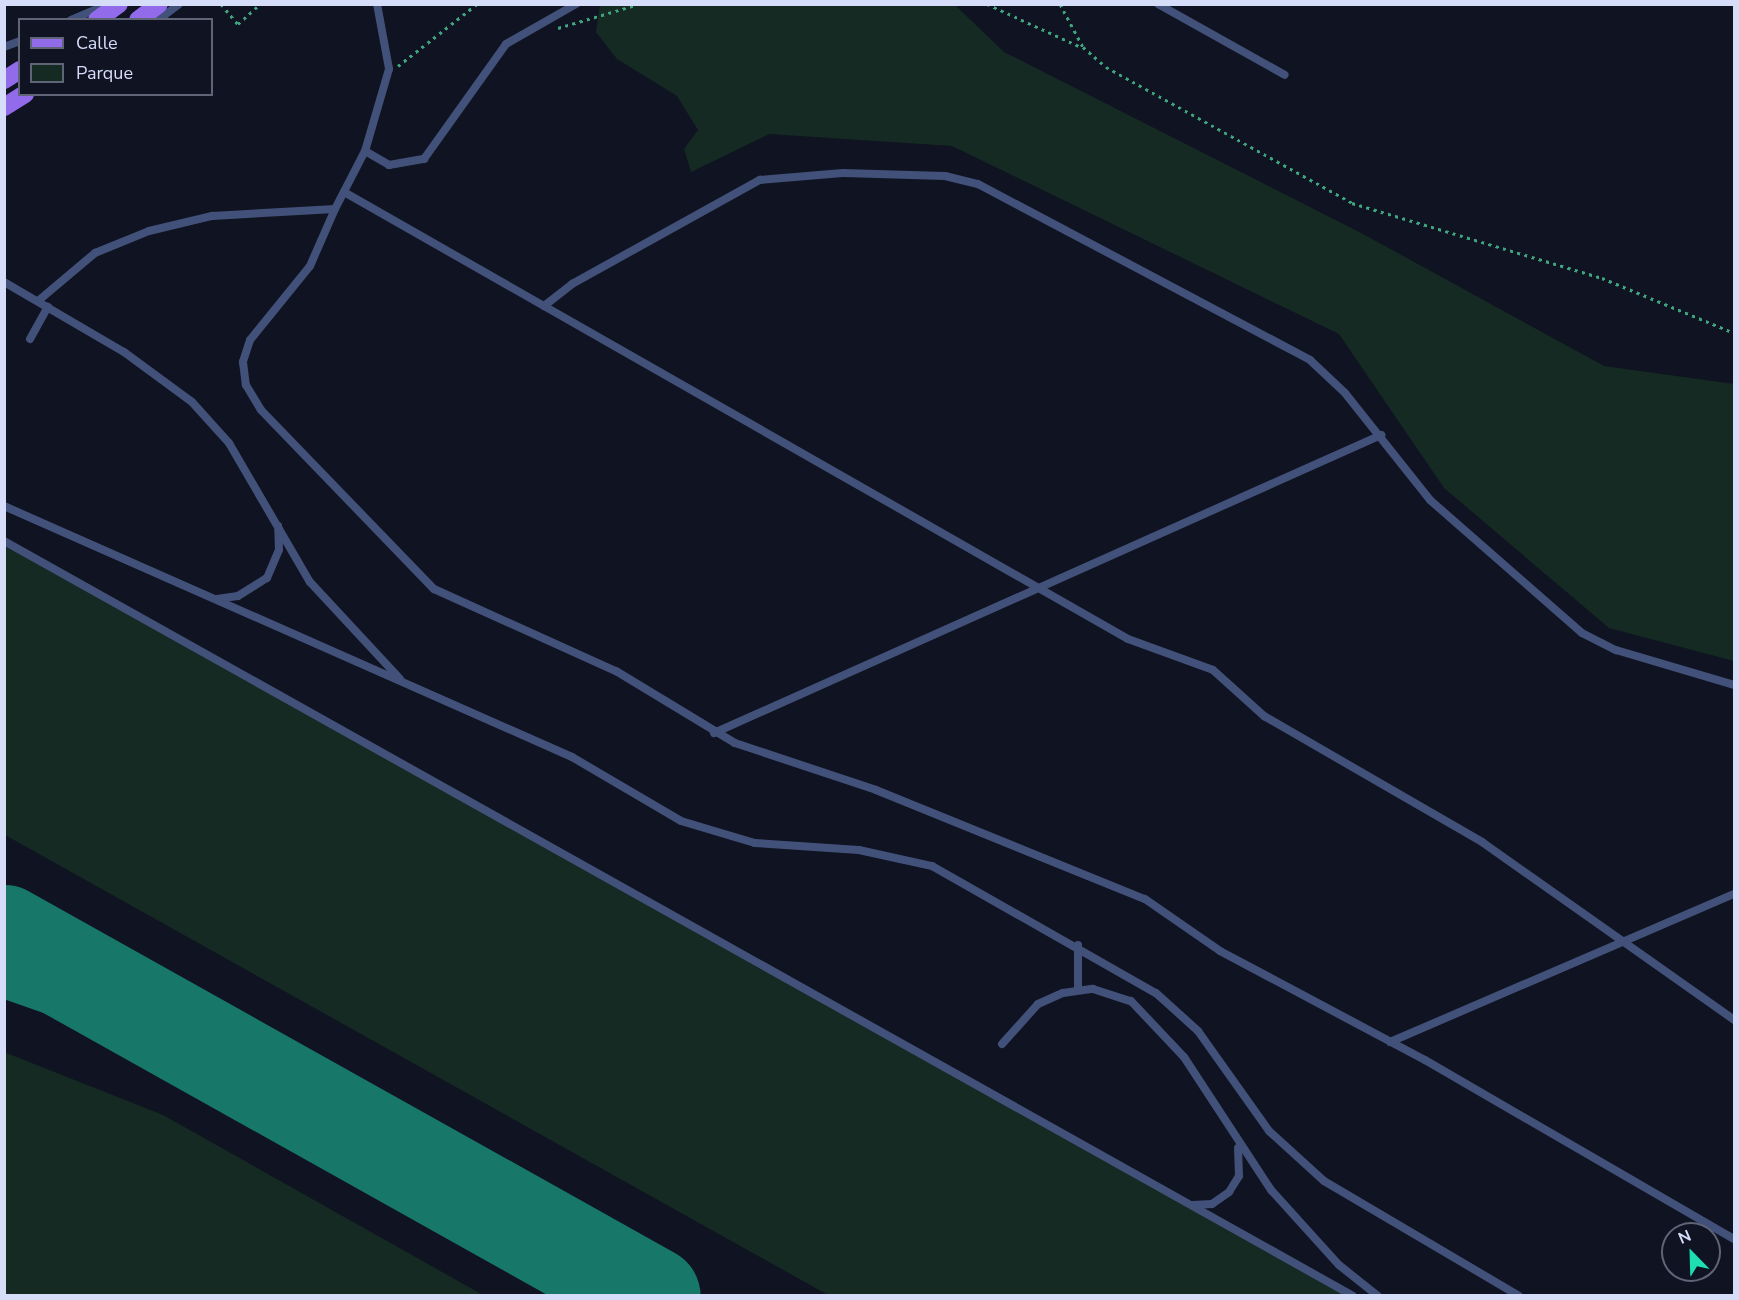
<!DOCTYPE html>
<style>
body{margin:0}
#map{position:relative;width:1739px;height:1300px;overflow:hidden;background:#101321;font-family:"Nunito Sans",sans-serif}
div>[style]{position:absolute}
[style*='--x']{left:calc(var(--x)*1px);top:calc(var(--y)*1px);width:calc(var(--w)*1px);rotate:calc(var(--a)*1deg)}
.green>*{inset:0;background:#142a22}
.taxiway>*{height:40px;margin:-20px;padding:0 20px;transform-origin:20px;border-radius:20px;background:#17786a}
.runway>*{height:99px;margin:-49.5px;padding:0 49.5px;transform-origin:49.5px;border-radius:49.5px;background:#17786a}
.path>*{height:3px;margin-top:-1.5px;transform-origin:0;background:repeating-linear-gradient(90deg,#3ea57e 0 3px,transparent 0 7.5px)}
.lane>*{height:8px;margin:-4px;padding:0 4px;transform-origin:4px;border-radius:4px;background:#42517a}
.primary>*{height:18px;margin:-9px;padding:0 9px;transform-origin:9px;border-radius:9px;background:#926beb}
span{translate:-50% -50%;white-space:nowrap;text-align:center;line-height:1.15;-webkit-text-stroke:4.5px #101321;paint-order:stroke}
.frame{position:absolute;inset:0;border:6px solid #d6ddf9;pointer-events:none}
.legend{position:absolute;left:18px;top:18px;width:195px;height:78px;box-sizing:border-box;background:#101321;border:2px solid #5f6477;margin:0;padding:8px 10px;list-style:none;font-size:18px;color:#d6ddf9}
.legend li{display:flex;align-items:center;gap:12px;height:30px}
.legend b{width:30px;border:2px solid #5f6477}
.north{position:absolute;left:1661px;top:1222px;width:60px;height:60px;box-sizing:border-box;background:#101321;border:2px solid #5f6477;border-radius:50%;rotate:337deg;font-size:16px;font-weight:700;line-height:24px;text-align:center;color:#d6ddf9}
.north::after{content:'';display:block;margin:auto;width:21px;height:27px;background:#1eddb3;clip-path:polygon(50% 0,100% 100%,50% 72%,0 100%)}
</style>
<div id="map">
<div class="green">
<i style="clip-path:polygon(600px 5px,955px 5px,1004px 52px,1363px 234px,1604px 366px,1734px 384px,1734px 661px,1609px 628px,1444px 488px,1339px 334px,952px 146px,769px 134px,691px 172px,684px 149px,698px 130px,677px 96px,617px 59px,596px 32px)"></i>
<i style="clip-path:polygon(4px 541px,1353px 1295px,828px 1295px,5px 835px)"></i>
<i style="clip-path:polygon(4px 1052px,163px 1115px,483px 1295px,5px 1295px)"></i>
</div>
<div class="taxiway">
<i style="--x:4;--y:978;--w:224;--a:19.3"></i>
</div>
<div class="runway">
<i style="--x:4;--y:934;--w:741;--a:29.23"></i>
</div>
<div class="path">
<i style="--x:221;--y:4;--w:26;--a:50"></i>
<i style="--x:238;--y:24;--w:30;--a:-42"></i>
<i style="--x:987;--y:4;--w:103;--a:24.6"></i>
<i style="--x:1060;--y:4;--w:49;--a:61.9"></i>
<i style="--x:1083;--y:47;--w:30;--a:41"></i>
<i style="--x:1106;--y:67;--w:281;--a:28.9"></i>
<i style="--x:1352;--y:203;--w:261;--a:16.7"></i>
<i style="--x:1602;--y:278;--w:143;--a:22.6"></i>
<i style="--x:558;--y:28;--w:84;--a:-16.5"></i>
<i style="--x:398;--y:66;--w:100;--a:-38.1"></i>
</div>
<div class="lane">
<i style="--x:377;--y:4;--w:66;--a:79.5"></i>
<i style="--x:389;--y:69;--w:85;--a:106.3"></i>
<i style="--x:365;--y:151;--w:28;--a:30"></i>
<i style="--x:389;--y:165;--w:36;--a:-10"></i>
<i style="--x:424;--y:159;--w:141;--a:-54.5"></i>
<i style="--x:506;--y:44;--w:81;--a:-29.7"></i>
<i style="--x:1158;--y:4;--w:145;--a:29.2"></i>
<i style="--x:71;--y:20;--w:36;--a:-23"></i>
<i style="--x:158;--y:20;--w:26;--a:-37"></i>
<i style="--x:4;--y:47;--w:17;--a:-21"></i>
<i style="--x:344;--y:192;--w:902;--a:29.69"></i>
<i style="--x:1128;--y:639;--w:90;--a:20"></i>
<i style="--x:1213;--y:670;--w:69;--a:42"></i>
<i style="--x:1264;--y:716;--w:252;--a:30"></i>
<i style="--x:1482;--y:842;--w:309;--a:35.2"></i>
<i style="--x:335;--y:209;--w:62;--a:113.7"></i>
<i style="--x:310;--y:266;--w:95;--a:129"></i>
<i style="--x:250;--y:340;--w:23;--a:108"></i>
<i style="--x:243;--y:362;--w:23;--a:83"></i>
<i style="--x:246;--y:385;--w:29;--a:59"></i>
<i style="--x:261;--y:410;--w:249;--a:46"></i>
<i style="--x:434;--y:589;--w:200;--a:24.3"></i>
<i style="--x:616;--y:671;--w:139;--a:31.2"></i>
<i style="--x:735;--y:743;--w:149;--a:18.4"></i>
<i style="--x:876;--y:790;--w:290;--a:22.1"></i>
<i style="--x:1145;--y:899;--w:91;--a:34.7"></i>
<i style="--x:1220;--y:951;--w:232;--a:28"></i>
<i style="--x:1425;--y:1060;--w:357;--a:30.1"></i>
<i style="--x:4;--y:282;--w:139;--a:30.3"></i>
<i style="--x:124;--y:352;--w:84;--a:36.3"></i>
<i style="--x:192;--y:402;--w:55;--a:47.9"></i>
<i style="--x:229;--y:443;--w:161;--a:59.8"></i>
<i style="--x:310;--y:582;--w:132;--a:47.1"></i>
<i style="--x:38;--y:301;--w:75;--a:-40.1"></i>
<i style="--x:95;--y:253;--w:58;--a:-22.2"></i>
<i style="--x:149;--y:231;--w:65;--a:-13.4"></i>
<i style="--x:212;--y:216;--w:123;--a:-3.3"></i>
<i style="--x:335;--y:209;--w:65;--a:-62.7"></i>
<i style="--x:544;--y:306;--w:36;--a:-38"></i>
<i style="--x:572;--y:284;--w:215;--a:-29"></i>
<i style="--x:760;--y:180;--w:83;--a:-4.8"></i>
<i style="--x:843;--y:173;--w:102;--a:1.7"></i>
<i style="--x:945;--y:176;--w:34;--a:14"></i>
<i style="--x:978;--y:184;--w:376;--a:27.9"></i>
<i style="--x:1310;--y:360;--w:48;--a:43.3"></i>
<i style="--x:1345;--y:393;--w:137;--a:51.5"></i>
<i style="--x:1430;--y:500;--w:202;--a:41.2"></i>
<i style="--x:1582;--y:633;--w:38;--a:27"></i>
<i style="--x:1616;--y:650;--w:123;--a:16.5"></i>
<i style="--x:30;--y:339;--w:37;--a:-61"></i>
<i style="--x:4;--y:506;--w:621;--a:23.84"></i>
<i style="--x:572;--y:757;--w:126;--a:30.4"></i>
<i style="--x:681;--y:821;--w:77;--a:16.6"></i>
<i style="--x:755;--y:843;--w:104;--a:3.9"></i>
<i style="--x:859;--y:850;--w:75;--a:12.4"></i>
<i style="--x:932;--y:866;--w:257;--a:29.6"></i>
<i style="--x:1156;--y:993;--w:57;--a:42.1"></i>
<i style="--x:1198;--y:1031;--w:123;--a:54.6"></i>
<i style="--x:1269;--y:1131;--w:74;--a:42.3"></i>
<i style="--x:1324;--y:1181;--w:226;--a:30.5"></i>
<i style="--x:4;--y:541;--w:1546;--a:29.23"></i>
<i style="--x:217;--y:599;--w:21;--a:-8"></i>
<i style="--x:238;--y:596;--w:34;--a:-32"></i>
<i style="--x:267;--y:578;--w:30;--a:-67"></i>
<i style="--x:279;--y:550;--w:24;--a:-92"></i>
<i style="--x:714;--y:733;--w:731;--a:-24.07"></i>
<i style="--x:1078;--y:989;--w:44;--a:-90"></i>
<i style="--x:1390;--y:1042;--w:374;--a:-23.3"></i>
<i style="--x:1002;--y:1044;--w:54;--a:-48"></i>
<i style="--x:1038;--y:1004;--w:27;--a:-24"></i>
<i style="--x:1063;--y:993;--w:30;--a:-8"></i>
<i style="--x:1093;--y:989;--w:40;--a:18"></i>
<i style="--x:1131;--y:1001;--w:77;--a:46.6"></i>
<i style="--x:1184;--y:1057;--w:159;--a:56.8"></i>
<i style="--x:1271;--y:1190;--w:101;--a:47.8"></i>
<i style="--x:1339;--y:1265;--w:50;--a:38.5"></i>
<i style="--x:1192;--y:1205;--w:20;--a:-3"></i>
<i style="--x:1212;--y:1204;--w:21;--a:-35"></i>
<i style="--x:1229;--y:1192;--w:19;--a:-58"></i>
<i style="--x:1239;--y:1176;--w:28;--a:-92"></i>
</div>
<div class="primary">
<i style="--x:97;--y:20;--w:27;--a:-36"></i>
<i style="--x:138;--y:20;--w:26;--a:-37"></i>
<i style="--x:4;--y:80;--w:19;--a:-32"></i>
<i style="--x:4;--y:107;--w:25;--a:-32"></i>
</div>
<div class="frame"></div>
<ul class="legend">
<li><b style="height:8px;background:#926beb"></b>Calle</li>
<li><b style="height:16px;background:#142a22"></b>Parque</li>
</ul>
<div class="north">N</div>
</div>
